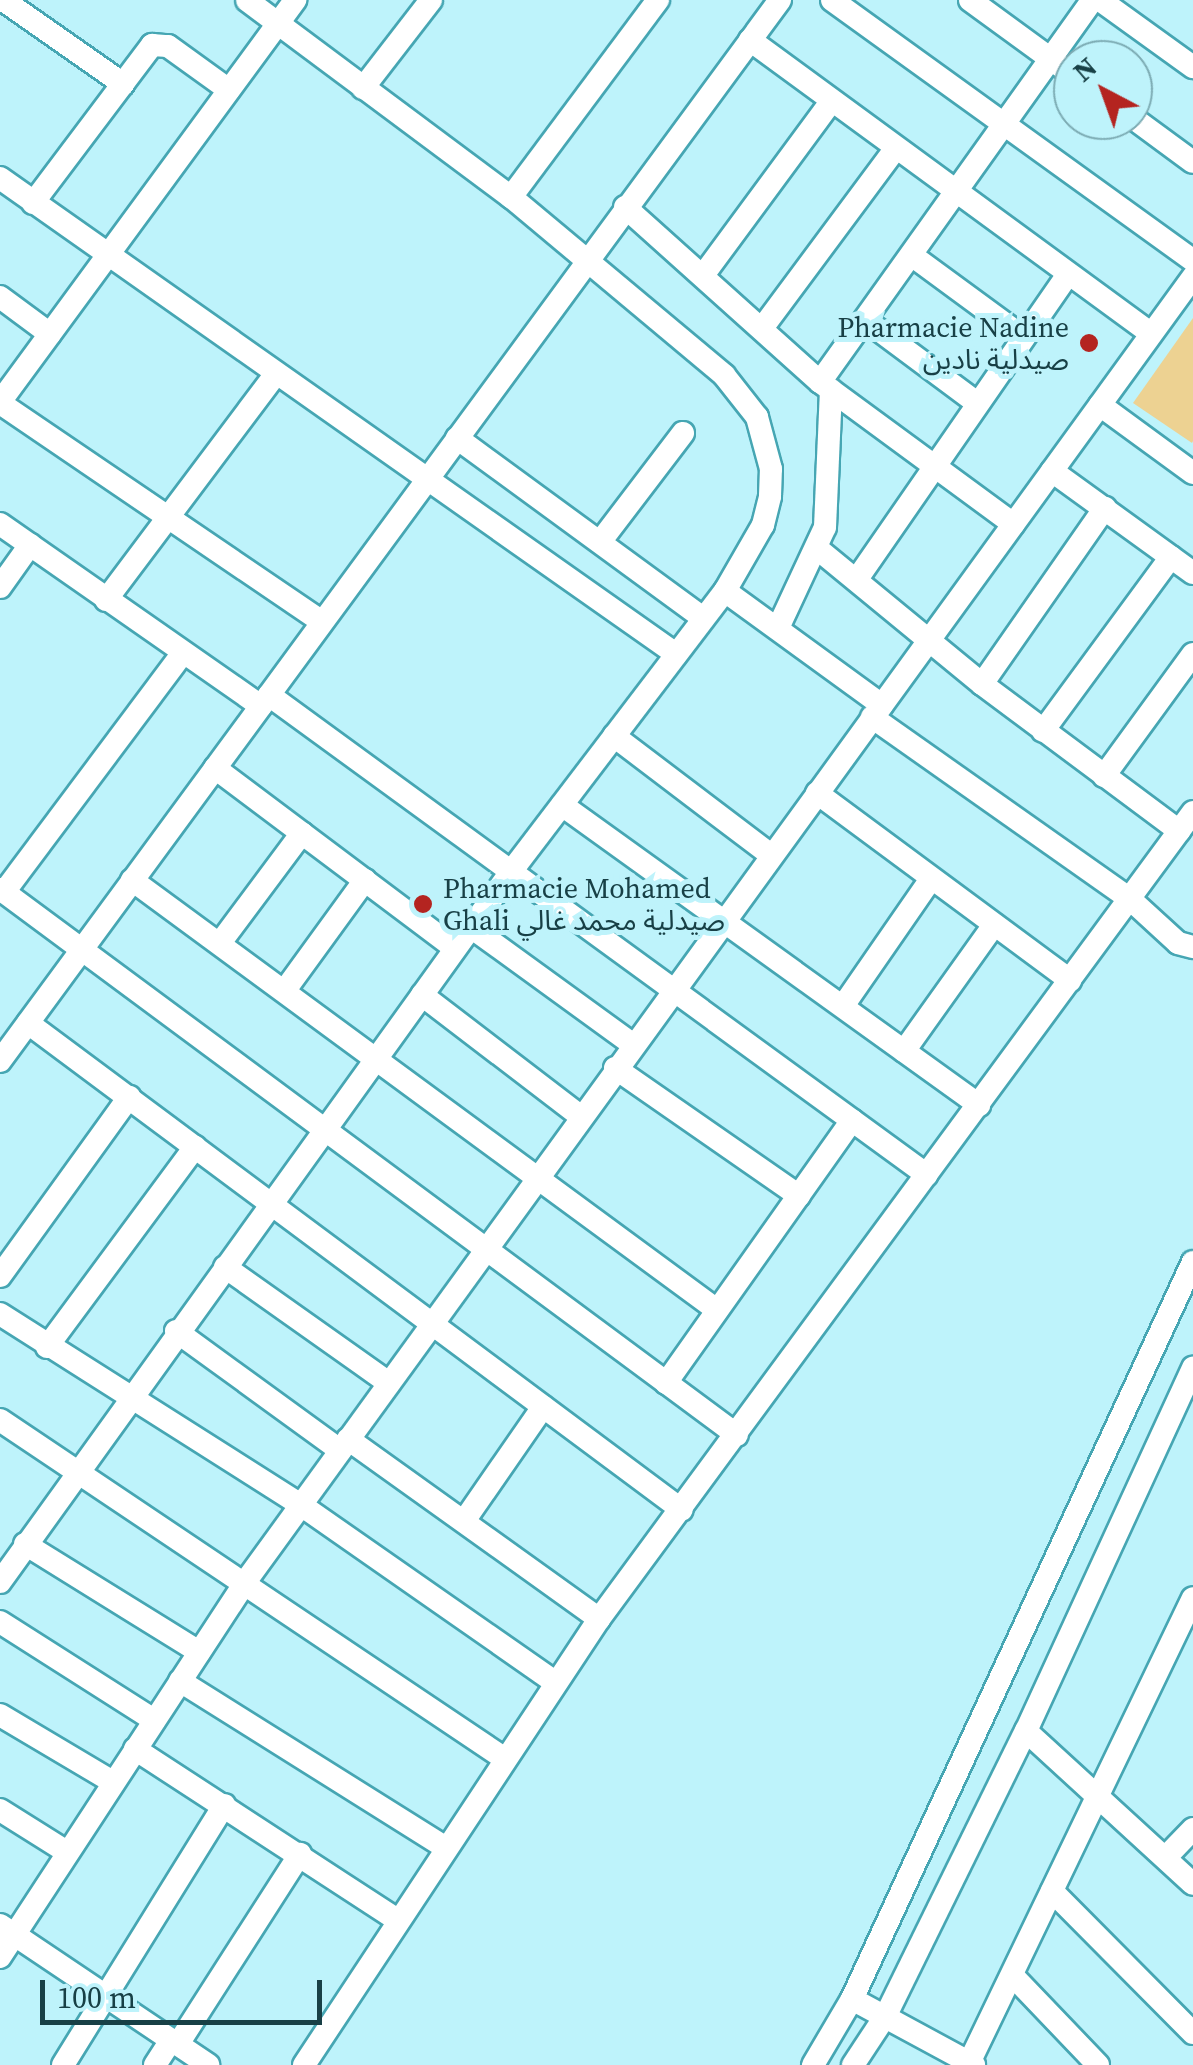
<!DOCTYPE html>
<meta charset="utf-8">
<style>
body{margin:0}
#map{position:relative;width:1193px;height:2065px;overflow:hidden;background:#bef3fb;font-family:"Source Serif 4","Noto Sans Arabic",serif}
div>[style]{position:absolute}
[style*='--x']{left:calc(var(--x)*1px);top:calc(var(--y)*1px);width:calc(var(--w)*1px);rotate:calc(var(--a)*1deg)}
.green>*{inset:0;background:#edd292}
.roads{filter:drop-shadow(2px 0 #46a6b3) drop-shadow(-2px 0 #46a6b3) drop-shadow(0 2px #46a6b3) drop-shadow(0 -2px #46a6b3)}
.street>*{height:22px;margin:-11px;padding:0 11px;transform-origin:11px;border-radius:11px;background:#fff}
.dots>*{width:28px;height:28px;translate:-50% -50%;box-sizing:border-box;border:5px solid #bef3fb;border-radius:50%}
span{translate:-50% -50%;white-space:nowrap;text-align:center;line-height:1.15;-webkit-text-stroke:10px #bef3fb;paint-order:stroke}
.poi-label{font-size:28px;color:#184046}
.right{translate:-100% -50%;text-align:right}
.left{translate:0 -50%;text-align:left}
.north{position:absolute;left:1053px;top:40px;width:100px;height:100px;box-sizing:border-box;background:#bef3fb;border:2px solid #7cabb3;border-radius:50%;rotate:319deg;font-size:28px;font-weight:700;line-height:40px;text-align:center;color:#184046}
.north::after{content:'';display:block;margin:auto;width:35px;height:45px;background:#b42420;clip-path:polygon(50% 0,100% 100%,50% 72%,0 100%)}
.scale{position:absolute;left:40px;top:1980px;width:282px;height:45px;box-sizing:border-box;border:5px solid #184046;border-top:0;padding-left:12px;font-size:30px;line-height:35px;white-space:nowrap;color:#184046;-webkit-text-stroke:8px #bef3fb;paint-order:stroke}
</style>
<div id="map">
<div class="green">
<i style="clip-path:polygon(1193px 318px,1193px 441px,1192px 443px,1133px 403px)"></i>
</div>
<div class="roads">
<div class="street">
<i style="--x:832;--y:0;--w:445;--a:35.8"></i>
<i style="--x:970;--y:0;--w:127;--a:36.1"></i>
<i style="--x:1100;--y:0;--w:115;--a:35.8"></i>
<i style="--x:6;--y:2;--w:143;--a:35"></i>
<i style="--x:750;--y:40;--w:497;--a:36.2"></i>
<i style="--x:363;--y:88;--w:111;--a:-52.3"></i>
<i style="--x:1133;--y:118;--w:74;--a:36.3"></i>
<i style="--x:0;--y:178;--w:827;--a:35.15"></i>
<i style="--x:511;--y:197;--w:246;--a:-53.3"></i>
<i style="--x:33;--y:203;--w:198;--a:-53"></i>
<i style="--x:152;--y:45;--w:16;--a:4"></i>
<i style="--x:168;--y:46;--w:75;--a:35.8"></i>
<i style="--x:625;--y:207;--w:262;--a:41.9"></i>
<i style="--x:820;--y:382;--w:240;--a:36.3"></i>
<i style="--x:914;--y:257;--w:135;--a:36.3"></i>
<i style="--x:704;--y:274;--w:214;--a:-53.6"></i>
<i style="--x:0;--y:297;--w:62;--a:36.5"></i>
<i style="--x:868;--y:322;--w:136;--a:36.6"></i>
<i style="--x:763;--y:327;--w:223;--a:-53.4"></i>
<i style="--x:820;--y:382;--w:469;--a:-54.5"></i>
<i style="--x:0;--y:402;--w:499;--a:-53.7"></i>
<i style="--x:0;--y:403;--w:389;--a:34.2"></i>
<i style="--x:1100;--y:405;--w:115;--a:36.2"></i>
<i style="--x:457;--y:438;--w:305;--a:36.2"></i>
<i style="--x:1052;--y:471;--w:174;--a:35.9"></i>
<i style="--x:0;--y:524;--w:318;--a:34.9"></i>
<i style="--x:600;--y:542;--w:137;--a:-52.7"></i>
<i style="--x:819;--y:550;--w:211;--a:39.4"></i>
<i style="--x:982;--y:684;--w:246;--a:36.7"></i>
<i style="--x:857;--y:579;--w:371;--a:-55.3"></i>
<i style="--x:0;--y:587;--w:52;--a:-54.5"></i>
<i style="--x:725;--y:591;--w:194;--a:36"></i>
<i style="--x:106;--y:600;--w:281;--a:-53.1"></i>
<i style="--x:778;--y:628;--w:111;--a:-65"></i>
<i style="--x:825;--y:527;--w:137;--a:-87.5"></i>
<i style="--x:982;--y:684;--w:215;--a:-55.1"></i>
<i style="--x:269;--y:695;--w:814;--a:36.11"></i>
<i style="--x:872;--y:717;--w:316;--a:35.2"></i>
<i style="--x:1130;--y:899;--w:65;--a:42.5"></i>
<i style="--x:1178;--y:943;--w:16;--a:15"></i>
<i style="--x:1043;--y:731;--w:216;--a:-53.7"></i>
<i style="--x:614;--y:736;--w:197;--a:37.2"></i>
<i style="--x:215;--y:768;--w:300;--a:36.9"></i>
<i style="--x:1104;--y:776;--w:151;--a:-53.9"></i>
<i style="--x:817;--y:793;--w:315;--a:36.5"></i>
<i style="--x:562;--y:805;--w:514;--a:35.73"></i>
<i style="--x:132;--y:880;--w:726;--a:36.32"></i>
<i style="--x:0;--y:889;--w:917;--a:36.53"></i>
<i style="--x:4;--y:892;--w:297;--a:-53.2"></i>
<i style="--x:471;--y:927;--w:199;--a:36"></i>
<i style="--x:220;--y:943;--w:137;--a:-53.3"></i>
<i style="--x:285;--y:990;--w:136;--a:-54"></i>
<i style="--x:422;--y:995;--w:199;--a:37.4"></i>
<i style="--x:843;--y:1006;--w:155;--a:-55.3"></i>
<i style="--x:28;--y:1023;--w:815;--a:36.67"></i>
<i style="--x:904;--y:1051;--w:155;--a:-54.5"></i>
<i style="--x:0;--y:1061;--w:1317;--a:-53.68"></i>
<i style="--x:615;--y:1068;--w:224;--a:34.8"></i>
<i style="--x:225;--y:1267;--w:201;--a:35.3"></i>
<i style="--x:0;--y:1276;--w:221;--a:-54.2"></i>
<i style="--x:0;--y:1314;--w:356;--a:32.4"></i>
<i style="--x:301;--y:1505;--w:310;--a:34.9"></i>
<i style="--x:176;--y:1331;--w:203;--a:36"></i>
<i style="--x:47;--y:1347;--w:249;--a:-53.5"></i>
<i style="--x:666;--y:1383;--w:322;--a:-54.7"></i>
<i style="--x:0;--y:1420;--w:605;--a:33.87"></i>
<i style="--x:348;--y:1439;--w:309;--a:35.6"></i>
<i style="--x:464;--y:1521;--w:139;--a:-55.3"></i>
<i style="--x:25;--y:1544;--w:205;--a:31.8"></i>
<i style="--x:0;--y:1582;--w:873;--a:-54.27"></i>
<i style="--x:510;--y:873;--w:355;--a:-52.7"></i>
<i style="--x:725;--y:591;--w:76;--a:-60.1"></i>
<i style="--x:763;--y:525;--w:30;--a:-76"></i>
<i style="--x:770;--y:496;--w:27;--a:-88"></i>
<i style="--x:771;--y:469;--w:54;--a:-105.1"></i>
<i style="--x:757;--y:417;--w:53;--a:-128.2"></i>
<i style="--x:724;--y:375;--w:278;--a:-140.1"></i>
<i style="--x:511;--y:197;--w:329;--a:-143.3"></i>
<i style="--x:0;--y:1622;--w:183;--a:32.5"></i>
<i style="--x:180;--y:1681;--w:310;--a:32.1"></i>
<i style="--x:0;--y:1715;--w:131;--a:30.7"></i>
<i style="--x:1026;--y:1731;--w:226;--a:42.5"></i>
<i style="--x:135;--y:1749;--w:311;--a:33.1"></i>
<i style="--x:0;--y:1810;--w:79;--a:32.1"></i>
<i style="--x:1166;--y:1857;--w:39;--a:-46"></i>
<i style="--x:1052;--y:1891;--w:200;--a:45.2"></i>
<i style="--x:0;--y:1925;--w:251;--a:33.9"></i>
<i style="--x:0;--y:1957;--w:444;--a:-56.8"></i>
<i style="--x:243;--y:1585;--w:1617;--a:-54.01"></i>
<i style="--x:1013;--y:1976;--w:123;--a:46.3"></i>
<i style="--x:852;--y:1999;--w:139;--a:28.4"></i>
<i style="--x:178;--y:2044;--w:226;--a:-57.3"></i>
<i style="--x:63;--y:2065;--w:306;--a:-58.2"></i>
<i style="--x:155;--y:2065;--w:30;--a:-57"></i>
<i style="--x:304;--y:2065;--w:535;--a:-56.52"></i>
<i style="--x:599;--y:1619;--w:1002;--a:-53.64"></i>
<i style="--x:813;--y:2065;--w:77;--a:-59.4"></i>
<i style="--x:852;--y:1999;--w:812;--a:-65.17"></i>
<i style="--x:853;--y:2065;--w:60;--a:-56.6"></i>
<i style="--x:886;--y:2015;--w:317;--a:-63.8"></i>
<i style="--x:1026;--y:1731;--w:400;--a:-65.3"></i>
<i style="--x:968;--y:2065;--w:518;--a:-64.28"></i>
</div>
</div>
<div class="dots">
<i style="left:1089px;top:343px;background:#b42420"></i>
<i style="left:423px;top:904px;background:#b42420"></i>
</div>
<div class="poi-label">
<span class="right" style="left:1069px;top:343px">Pharmacie Nadine<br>صيدلية نادين</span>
<span class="left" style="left:443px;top:904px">Pharmacie Mohamed<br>Ghali صيدلية محمد غالي</span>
</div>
<div class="north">N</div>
<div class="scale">100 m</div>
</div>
